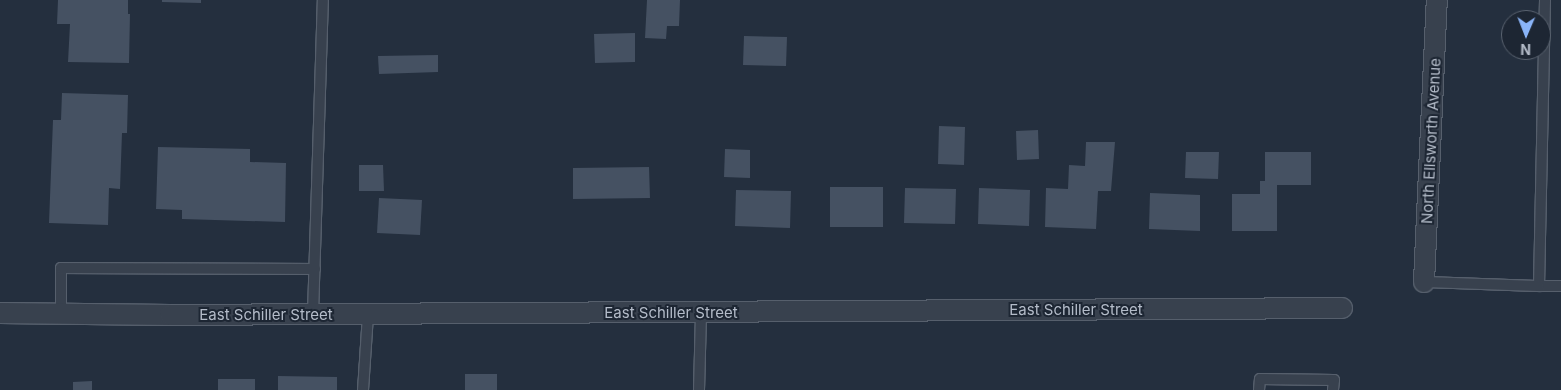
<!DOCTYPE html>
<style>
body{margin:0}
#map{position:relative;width:1561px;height:390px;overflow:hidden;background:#242f3e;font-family:Inter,sans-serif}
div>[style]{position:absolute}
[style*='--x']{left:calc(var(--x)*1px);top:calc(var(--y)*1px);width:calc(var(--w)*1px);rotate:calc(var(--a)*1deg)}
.building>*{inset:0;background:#455162}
.roads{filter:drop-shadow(1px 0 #565f6c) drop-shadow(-1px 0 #565f6c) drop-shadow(0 1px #565f6c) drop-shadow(0 -1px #565f6c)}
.lane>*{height:10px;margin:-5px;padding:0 5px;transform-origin:5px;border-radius:5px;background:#38414e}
.street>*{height:20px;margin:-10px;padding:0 10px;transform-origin:10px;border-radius:10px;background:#38414e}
span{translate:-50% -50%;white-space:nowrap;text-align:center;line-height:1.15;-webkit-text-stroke:4px #1d2633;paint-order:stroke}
.street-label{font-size:15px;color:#b4bcc9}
.north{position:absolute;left:1501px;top:10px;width:50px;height:50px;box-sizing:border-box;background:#1d2633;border:1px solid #59626f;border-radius:50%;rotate:181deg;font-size:14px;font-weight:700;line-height:20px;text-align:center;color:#b4bcc9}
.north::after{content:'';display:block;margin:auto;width:18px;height:22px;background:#8ab4f8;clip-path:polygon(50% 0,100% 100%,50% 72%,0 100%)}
</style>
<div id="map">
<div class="building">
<i style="clip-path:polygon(58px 0,128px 0,128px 14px,130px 14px,129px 63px,68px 62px,70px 24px,57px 24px)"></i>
<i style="clip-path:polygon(162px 0,201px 0,201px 3px,162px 2px)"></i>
<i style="clip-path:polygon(647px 0,680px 0,679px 26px,667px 26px,666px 39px,645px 38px)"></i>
<i style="clip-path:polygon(635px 33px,635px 62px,595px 63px,594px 34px)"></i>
<i style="clip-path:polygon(744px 36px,787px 37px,786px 66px,743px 65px)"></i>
<i style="clip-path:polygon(438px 55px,438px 72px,379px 74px,378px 56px)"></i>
<i style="clip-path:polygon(62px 93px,128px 95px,127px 133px,122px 133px,120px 189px,109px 188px,108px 225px,49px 223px,53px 120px,61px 120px)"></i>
<i style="clip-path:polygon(939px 126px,965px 127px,964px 165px,938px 164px)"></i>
<i style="clip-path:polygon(1038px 130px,1039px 159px,1017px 160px,1016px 131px)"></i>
<i style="clip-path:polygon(1086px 142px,1115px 142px,1111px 191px,1098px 191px,1096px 229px,1045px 227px,1046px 188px,1068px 189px,1069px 165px,1085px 166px)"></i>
<i style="clip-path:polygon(158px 147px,250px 149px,250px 162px,286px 163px,285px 222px,182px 219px,182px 210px,156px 209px)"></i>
<i style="clip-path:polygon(725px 149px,750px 150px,750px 178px,724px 177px)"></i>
<i style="clip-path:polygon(1186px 152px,1219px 152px,1218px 179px,1185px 178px)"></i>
<i style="clip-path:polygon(1265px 152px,1311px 152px,1311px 185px,1277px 185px,1277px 231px,1232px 231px,1232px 194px,1260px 194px,1260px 181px,1265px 181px)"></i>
<i style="clip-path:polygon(359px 165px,383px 165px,384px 191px,359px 191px)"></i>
<i style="clip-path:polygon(649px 167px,650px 198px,573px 199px,573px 168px)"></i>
<i style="clip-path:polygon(830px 187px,883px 187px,883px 227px,830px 227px)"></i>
<i style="clip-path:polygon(905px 188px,956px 189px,955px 224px,904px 223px)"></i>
<i style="clip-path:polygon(979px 188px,1030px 190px,1029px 226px,978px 224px)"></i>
<i style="clip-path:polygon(736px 190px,791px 191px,790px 228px,735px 226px)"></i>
<i style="clip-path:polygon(1150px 193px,1200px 195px,1200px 231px,1149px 229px)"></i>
<i style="clip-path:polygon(379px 198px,422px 200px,420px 235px,377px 233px)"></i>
<i style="clip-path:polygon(465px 374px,497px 374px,497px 390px,465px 390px)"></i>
<i style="clip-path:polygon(278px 376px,337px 377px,337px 390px,278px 390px)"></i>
<i style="clip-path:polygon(218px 379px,255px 379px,255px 390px,218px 390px)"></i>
<i style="clip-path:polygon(92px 381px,92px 390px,73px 390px,73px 382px)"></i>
</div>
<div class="roads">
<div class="lane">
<i style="--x:1545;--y:0;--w:286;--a:91.2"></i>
<i style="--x:1539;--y:286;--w:22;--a:0"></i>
<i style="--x:1424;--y:282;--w:115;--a:2"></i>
<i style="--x:61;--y:313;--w:45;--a:-90"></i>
<i style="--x:61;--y:268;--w:254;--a:0.2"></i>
<i style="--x:313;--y:314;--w:314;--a:-88.2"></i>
<i style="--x:363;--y:390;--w:76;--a:-86.2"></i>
<i style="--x:699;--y:390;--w:77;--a:-88.5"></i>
<i style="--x:1259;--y:390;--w:11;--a:-85"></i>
<i style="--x:1260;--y:379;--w:74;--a:0.8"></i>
<i style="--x:1334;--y:380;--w:10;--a:96"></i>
</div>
<div class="street">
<i style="--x:1424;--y:282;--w:282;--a:-87.4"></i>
<i style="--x:0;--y:313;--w:170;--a:0.7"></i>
<i style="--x:170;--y:315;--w:1172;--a:-0.34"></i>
</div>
</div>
<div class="street-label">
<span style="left:1431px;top:141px;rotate:-87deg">North Ellsworth Avenue</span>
<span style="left:1076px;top:310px">East Schiller Street</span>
<span style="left:671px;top:313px">East Schiller Street</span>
<span style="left:266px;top:315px">East Schiller Street</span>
</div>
<div class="north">N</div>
</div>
